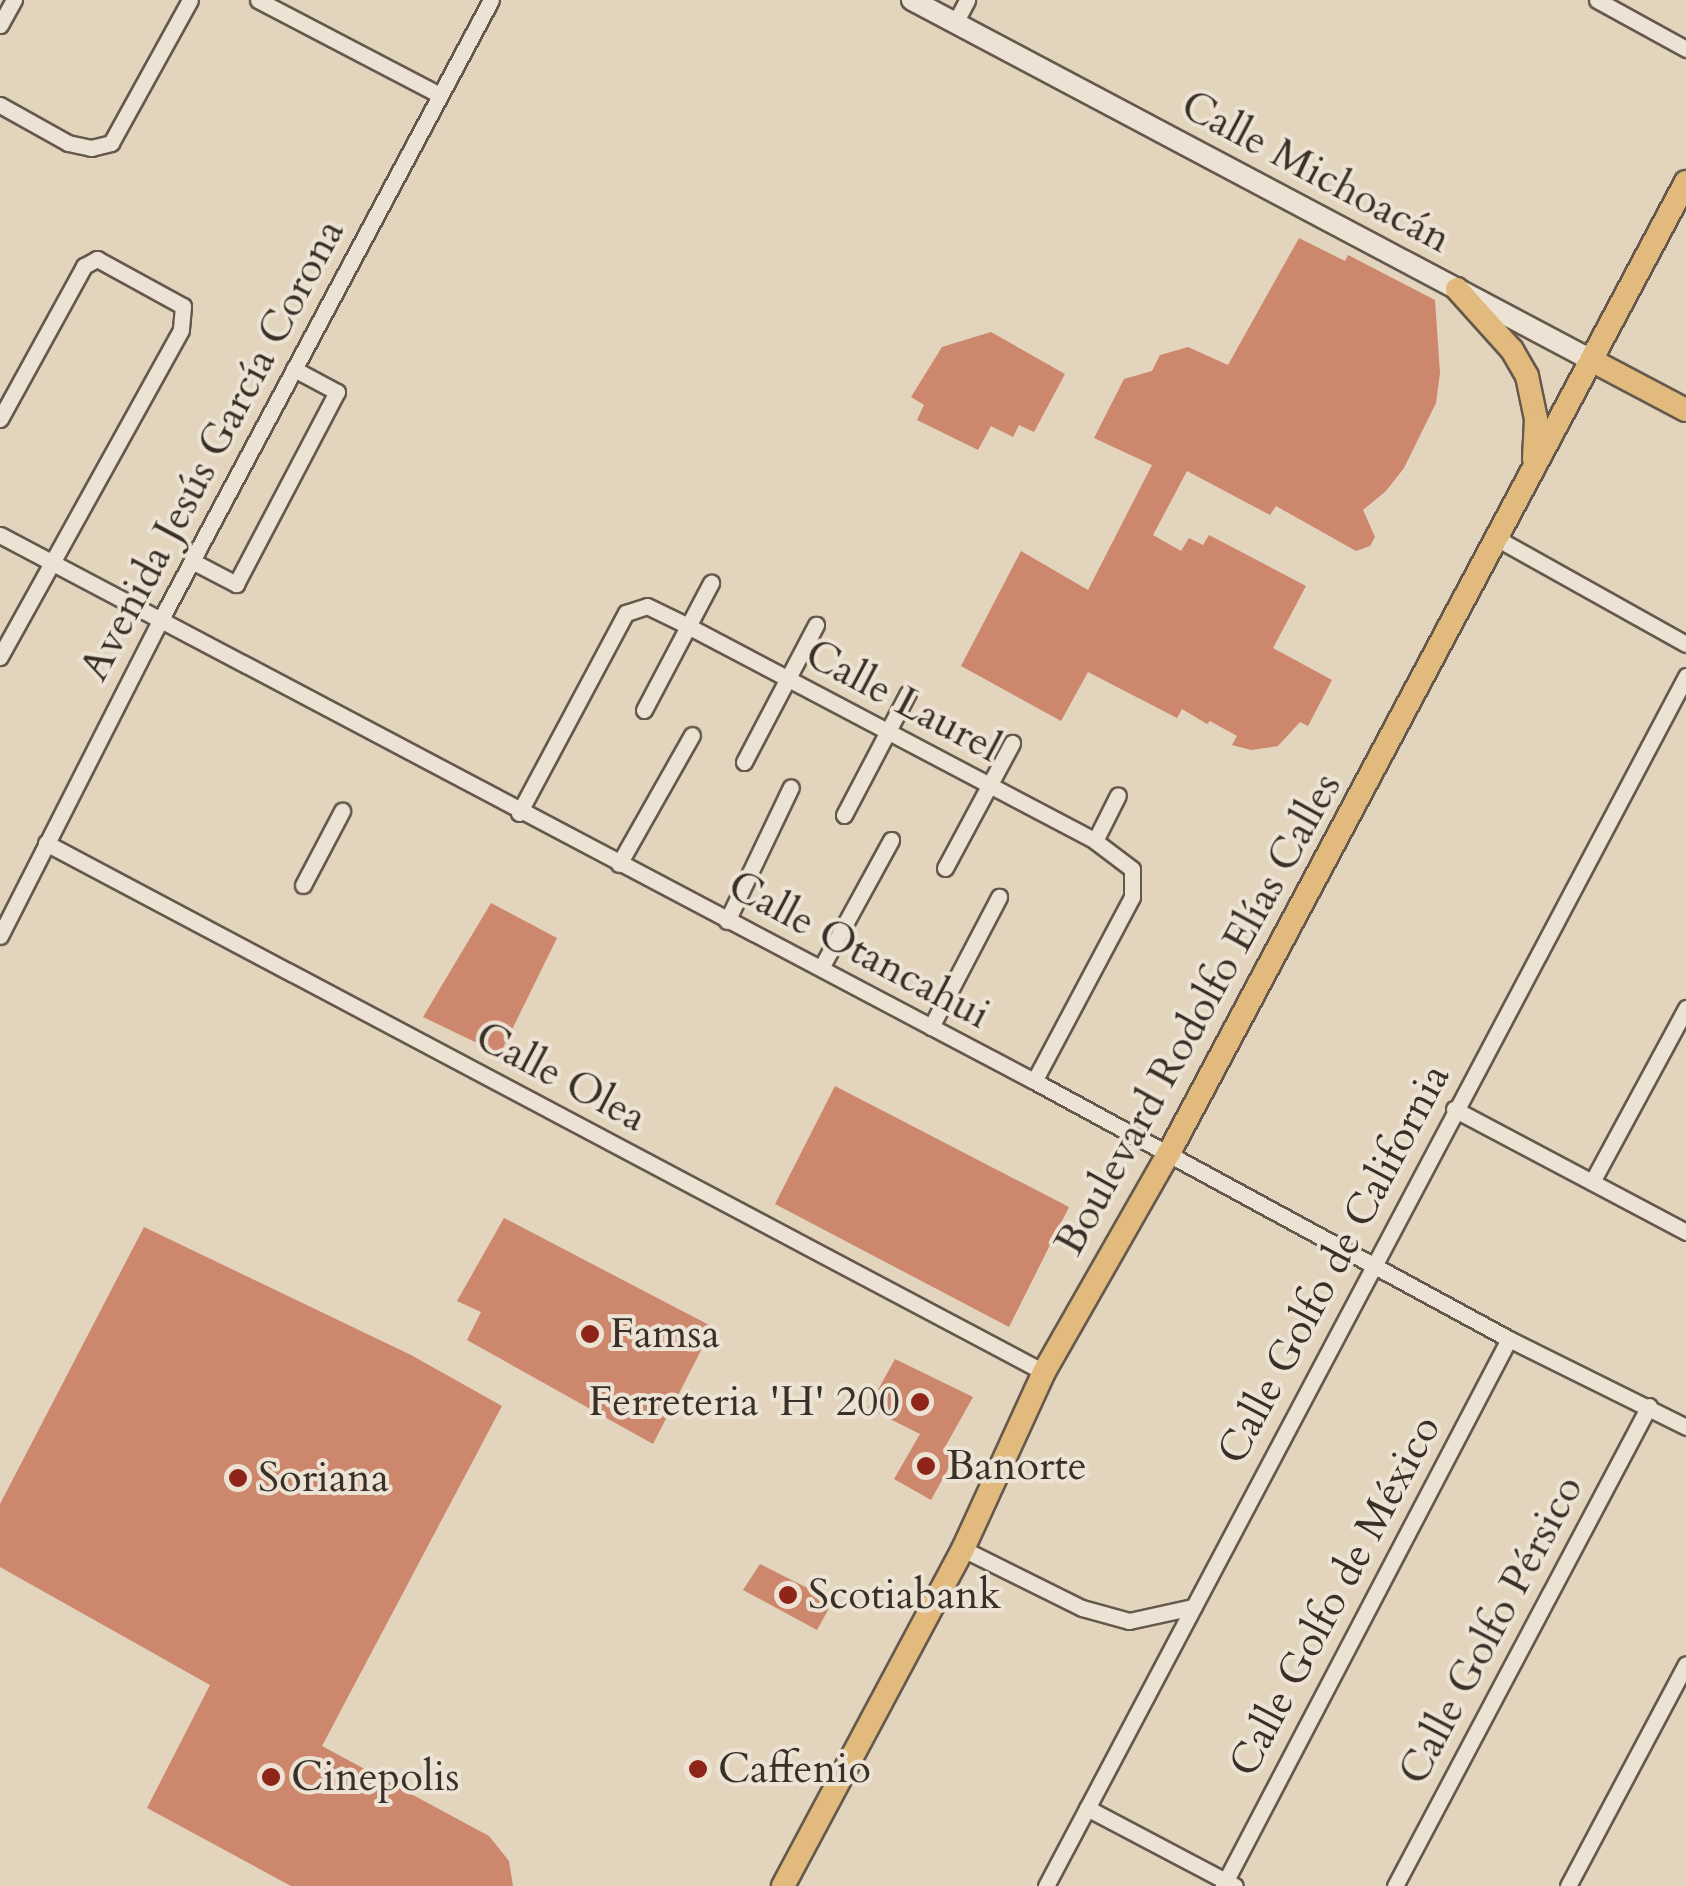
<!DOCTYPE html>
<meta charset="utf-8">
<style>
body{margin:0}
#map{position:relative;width:1686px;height:1886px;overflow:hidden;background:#e3d4bd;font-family:Cardo,serif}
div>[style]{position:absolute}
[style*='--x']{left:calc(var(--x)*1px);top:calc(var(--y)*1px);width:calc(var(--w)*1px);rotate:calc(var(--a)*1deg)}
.building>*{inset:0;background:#cc876d}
.roads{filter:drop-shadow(2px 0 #64594c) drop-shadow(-2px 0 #64594c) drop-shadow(0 2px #64594c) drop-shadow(0 -2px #64594c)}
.street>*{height:15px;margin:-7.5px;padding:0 7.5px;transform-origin:7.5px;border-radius:7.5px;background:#ede3d4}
.secondary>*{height:20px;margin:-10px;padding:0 10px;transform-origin:10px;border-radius:10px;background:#ede3d4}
.primary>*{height:22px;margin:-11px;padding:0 11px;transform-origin:11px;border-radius:11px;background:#e2ba7e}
.dots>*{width:28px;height:28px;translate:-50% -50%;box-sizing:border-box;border:5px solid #ede3d4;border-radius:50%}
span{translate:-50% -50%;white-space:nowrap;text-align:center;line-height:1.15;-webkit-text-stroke:8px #ede3d4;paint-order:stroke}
.street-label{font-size:42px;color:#3a3027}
.poi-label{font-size:42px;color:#3a3027}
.left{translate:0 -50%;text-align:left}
.right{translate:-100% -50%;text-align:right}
</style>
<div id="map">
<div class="building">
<i style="clip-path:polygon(1299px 238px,1345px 261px,1348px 255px,1435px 300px,1440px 373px,1436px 403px,1404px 468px,1386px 491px,1363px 510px,1375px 537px,1370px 546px,1356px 551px,1276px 506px,1270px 515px,1187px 471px,1153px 535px,1181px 551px,1189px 538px,1203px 545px,1209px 535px,1306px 586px,1273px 648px,1332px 680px,1308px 726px,1300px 722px,1278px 746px,1251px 750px,1232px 745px,1237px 736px,1210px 721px,1207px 724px,1182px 709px,1177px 718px,1088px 672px,1061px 721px,961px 666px,1021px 551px,1088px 590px,1152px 465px,1094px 438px,1124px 379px,1152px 371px,1160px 355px,1188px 347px,1228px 365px)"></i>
<i style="clip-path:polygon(991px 332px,1065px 374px,1034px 432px,1019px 425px,1013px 437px,991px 426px,978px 450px,917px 420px,924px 405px,911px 397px,942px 347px)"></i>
<i style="clip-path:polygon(491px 903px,557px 938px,500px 1054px,423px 1017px)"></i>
<i style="clip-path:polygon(835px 1086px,1069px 1207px,1009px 1327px,775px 1204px)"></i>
<i style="clip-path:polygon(504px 1218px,713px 1327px,653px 1444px,467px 1340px,481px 1312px,457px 1301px)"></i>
<i style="clip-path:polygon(144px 1227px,411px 1355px,502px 1406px,322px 1746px,489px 1836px,509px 1861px,513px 1886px,291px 1886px,147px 1808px,210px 1685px,0 1567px,0 1504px)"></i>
<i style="clip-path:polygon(895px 1359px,973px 1397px,945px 1447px,957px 1453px,931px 1500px,894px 1479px,920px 1434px,868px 1408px)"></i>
<i style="clip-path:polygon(760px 1564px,833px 1601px,817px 1630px,743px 1590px)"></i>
</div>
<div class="roads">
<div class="street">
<i style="--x:258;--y:0;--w:205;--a:27.6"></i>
<i style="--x:1597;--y:0;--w:102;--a:28.8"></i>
<i style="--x:955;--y:23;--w:26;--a:-62"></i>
<i style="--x:0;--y:25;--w:29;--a:-61"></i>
<i style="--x:0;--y:105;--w:78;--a:29.2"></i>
<i style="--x:68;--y:143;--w:24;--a:12"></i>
<i style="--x:91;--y:148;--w:21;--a:-14"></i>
<i style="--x:111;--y:143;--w:163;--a:-61.1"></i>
<i style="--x:0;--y:419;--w:175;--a:-61.2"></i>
<i style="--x:84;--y:266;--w:15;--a:-28"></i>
<i style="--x:97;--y:259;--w:98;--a:28.7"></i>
<i style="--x:183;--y:306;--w:24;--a:95"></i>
<i style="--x:181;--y:330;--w:374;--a:119"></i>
<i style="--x:0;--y:535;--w:1169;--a:27.84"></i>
<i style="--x:1034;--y:1081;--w:541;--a:28.51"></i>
<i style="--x:1509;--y:1339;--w:198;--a:26.4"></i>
<i style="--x:1498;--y:539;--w:215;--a:29.2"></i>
<i style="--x:192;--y:561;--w:50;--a:27.6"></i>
<i style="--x:236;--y:584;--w:217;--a:-62.3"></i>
<i style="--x:337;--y:392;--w:49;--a:-151.9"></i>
<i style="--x:644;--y:710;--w:144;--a:-62.2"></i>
<i style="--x:744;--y:762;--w:155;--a:-62.3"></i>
<i style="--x:519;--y:813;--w:227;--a:-61.9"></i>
<i style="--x:626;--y:613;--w:22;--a:-18"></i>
<i style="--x:647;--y:606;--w:43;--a:26"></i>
<i style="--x:686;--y:625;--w:463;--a:27.8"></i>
<i style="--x:1095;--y:841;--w:46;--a:37.1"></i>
<i style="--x:1132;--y:869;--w:28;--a:90"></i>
<i style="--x:1132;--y:897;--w:208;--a:118"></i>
<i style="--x:844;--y:815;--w:138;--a:-62.3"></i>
<i style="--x:1095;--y:841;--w:51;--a:-63.4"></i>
<i style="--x:46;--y:843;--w:1130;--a:27.93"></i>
<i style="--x:619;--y:864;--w:148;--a:-60.5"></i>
<i style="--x:945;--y:868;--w:142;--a:-61.8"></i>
<i style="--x:303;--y:885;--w:84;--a:-62.2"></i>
<i style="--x:727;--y:921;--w:148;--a:-64.5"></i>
<i style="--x:0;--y:936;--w:358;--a:-63.1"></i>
<i style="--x:162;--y:617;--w:699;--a:-61.93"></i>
<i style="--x:821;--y:968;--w:146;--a:-61.3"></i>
<i style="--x:931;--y:1027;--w:147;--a:-62.4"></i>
<i style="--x:1454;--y:1109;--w:263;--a:27.9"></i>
<i style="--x:1592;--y:1182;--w:198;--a:-61.6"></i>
<i style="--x:963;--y:1549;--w:133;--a:26.4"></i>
<i style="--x:1082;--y:1608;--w:49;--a:15.5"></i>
<i style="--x:1129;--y:1621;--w:66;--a:-12.3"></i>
<i style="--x:1087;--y:1808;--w:167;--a:27.8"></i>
<i style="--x:1046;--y:1886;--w:1369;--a:-62.12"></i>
<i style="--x:1223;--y:1886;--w:617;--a:-62.4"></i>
<i style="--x:1395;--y:1886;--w:543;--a:-62.11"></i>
<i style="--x:1568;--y:1886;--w:251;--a:-62"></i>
</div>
<div class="secondary">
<i style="--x:912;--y:0;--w:769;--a:27.93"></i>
</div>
<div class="primary">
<i style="--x:1457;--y:289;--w:82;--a:48"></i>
<i style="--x:1512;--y:350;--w:30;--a:60"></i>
<i style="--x:1527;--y:376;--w:44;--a:78.2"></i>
<i style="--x:1536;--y:419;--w:40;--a:92.9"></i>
<i style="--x:1591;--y:360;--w:107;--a:27.8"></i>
<i style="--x:783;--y:1886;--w:382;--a:-61.9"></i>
<i style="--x:963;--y:1549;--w:195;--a:-65.4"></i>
<i style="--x:1044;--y:1372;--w:252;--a:-60.3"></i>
<i style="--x:1169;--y:1153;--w:1100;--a:-61.97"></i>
</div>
</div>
<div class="dots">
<i style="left:590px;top:1334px;background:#8f2418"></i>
<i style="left:920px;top:1402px;background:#8f2418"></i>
<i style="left:926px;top:1466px;background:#8f2418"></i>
<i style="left:238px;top:1478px;background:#8f2418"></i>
<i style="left:788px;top:1595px;background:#8f2418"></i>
<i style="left:698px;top:1769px;background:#8f2418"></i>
<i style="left:271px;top:1777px;background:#8f2418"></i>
</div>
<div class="street-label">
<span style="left:1316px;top:172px;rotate:28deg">Calle Michoacán</span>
<span style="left:212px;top:450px;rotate:-62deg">Avenida Jesús García Corona</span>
<span style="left:903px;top:701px;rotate:28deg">Calle Laurel</span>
<span style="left:859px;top:950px;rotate:28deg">Calle Otancahui</span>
<span style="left:1198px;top:1014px;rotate:-61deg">Boulevard Rodolfo Elías Calles</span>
<span style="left:561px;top:1077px;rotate:28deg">Calle Olea</span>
<span style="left:1334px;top:1264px;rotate:-62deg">Calle Golfo de California</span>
<span style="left:1335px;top:1596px;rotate:-62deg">Calle Golfo de México</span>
<span style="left:1491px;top:1630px;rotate:-62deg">Calle Golfo Pérsico</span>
</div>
<div class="poi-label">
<span class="left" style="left:610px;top:1334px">Famsa</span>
<span class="right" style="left:900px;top:1402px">Ferreteria 'H' 200</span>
<span class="left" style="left:946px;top:1466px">Banorte</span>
<span class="left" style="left:258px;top:1478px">Soriana</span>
<span class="left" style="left:808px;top:1595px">Scotiabank</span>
<span class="left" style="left:718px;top:1769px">Caffenio</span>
<span class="left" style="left:291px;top:1777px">Cinepolis</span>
</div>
</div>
